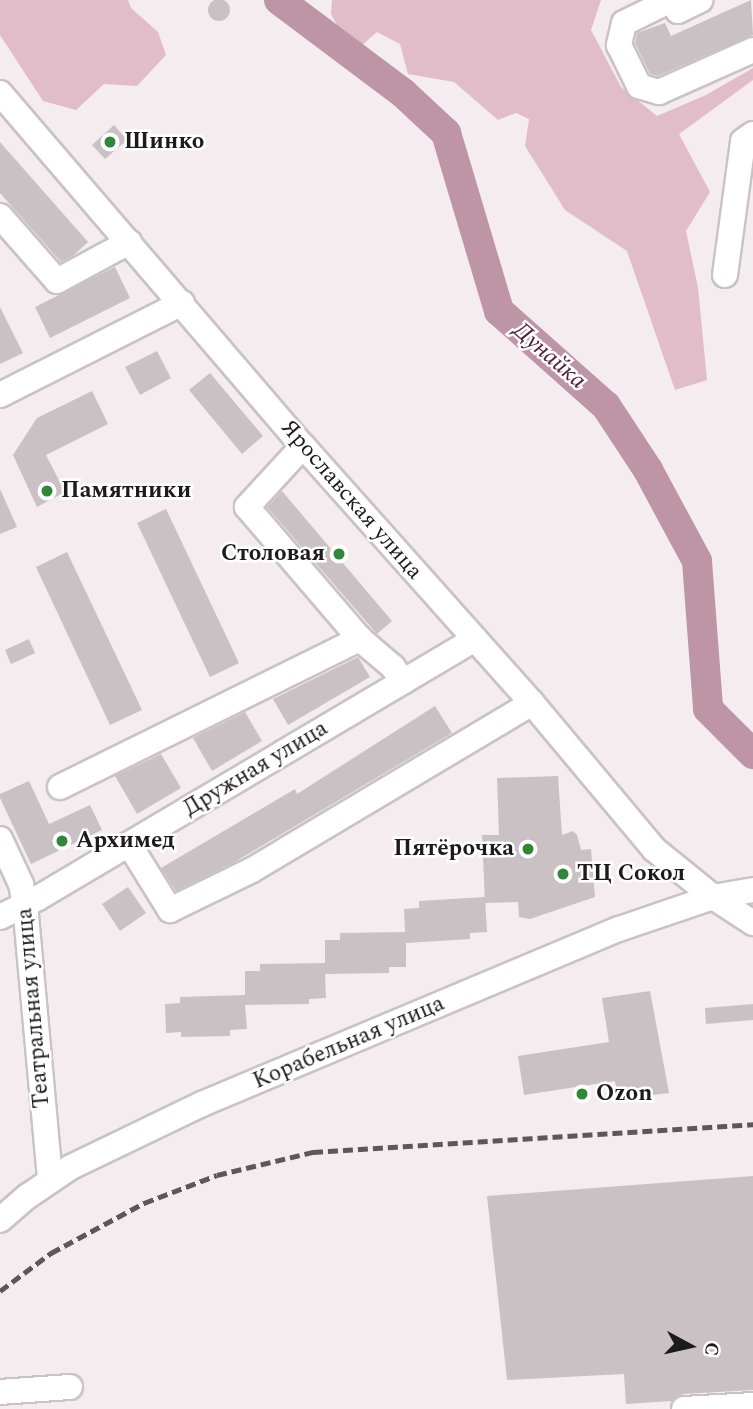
<!DOCTYPE html>
<meta charset="utf-8">
<style>
body{margin:0}
#map{position:relative;width:753px;height:1409px;overflow:hidden;background:#f4ecee;font-family:Spectral,serif}
div>[style]{position:absolute}
[style*='--x']{left:calc(var(--x)*1px);top:calc(var(--y)*1px);width:calc(var(--w)*1px);rotate:calc(var(--a)*1deg)}
.green>*{inset:0;background:#e1bcc9}
.river>*{height:30px;margin:-15px;padding:0 15px;transform-origin:15px;border-radius:15px;background:#bd95a4}
.building>*{inset:0;background:#c9c1c4}
.round{border-radius:50%}
.roads{filter:drop-shadow(2px 0 #cac2c5) drop-shadow(-2px 0 #cac2c5) drop-shadow(0 2px #cac2c5) drop-shadow(0 -2px #cac2c5)}
.minor>*{height:24px;margin:-12px;padding:0 12px;transform-origin:12px;border-radius:12px;background:#fff}
.rail>*{height:5px;margin-top:-2.5px;transform-origin:0;background:repeating-linear-gradient(90deg,#5c5758 0 10px,transparent 0 15px)}
.dots>*{width:19px;height:19px;translate:-50% -50%;box-sizing:border-box;border:4px solid #fff;border-radius:50%}
span{translate:-50% -50%;white-space:nowrap;text-align:center;line-height:1.15;-webkit-text-stroke:5px #fff;paint-order:stroke}
.poi-label{font-size:23px;color:#1d1a1b;font-weight:700}
.left{translate:0 -50%;text-align:left}
.right{translate:-100% -50%;text-align:right}
.street-label{font-size:23px;color:#1d1a1b}
.water-label{font-size:24px;color:#542138;font-style:italic}
.north{position:absolute;left:655px;top:1311px;width:70px;height:70px;-webkit-text-stroke:5px #fff;paint-order:stroke;rotate:98deg;font-size:19px;font-weight:700;line-height:28px;text-align:center;color:#1d1a1b}
.north::after{content:'';display:block;margin:auto;width:24px;height:32px;background:#1d1a1b;clip-path:polygon(50% 0,100% 100%,50% 72%,0 100%)}
</style>
<div id="map">
<div class="green">
<i style="clip-path:polygon(0 0,128px 0,131px 8px,158px 32px,166px 55px,137px 86px,104px 84px,76px 110px,43px 101px,0 35px)"></i>
<i style="clip-path:polygon(332px 0,601px 0,591px 30px,621px 87px,657px 116px,706px 95px,753px 68px,753px 80px,679px 134px,710px 192px,686px 231px,698px 288px,707px 380px,675px 390px,627px 251px,565px 210px,525px 146px,529px 119px,516px 113px,498px 120px,454px 82px,408px 74px,400px 44px,377px 32px,361px 46px,345px 40px,331px 14px)"></i>
</div>
<div class="river">
<i style="--x:279;--y:0;--w:155;--a:36.9"></i>
<i style="--x:403;--y:93;--w:59;--a:42.9"></i>
<i style="--x:446;--y:133;--w:186;--a:73.4"></i>
<i style="--x:499;--y:311;--w:143;--a:41.6"></i>
<i style="--x:606;--y:406;--w:77;--a:56.7"></i>
<i style="--x:648;--y:470;--w:103;--a:61.7"></i>
<i style="--x:697;--y:561;--w:148;--a:85.7"></i>
<i style="--x:708;--y:709;--w:64;--a:45"></i>
</div>
<div class="building">
<i class="round" style="left:208px;top:-1px;width:22px;height:22px"></i>
<i style="clip-path:polygon(751px 0,753px 35px,658px 76px,650px 74px,635px 43px,637px 33px,665px 23px,671px 36px)"></i>
<i style="clip-path:polygon(114px 125px,127px 140px,105px 159px,92px 145px)"></i>
<i style="clip-path:polygon(0 142px,88px 242px,74px 255px,61px 262px,0 193px)"></i>
<i style="clip-path:polygon(115px 267px,130px 298px,50px 338px,35px 307px)"></i>
<i style="clip-path:polygon(0 307px,23px 353px,0 364px)"></i>
<i style="clip-path:polygon(157px 351px,171px 378px,140px 395px,125px 367px)"></i>
<i style="clip-path:polygon(210px 373px,263px 436px,242px 454px,189px 390px)"></i>
<i style="clip-path:polygon(92px 391px,108px 424px,46px 455px,65px 492px,37px 507px,13px 455px,37px 418px)"></i>
<i style="clip-path:polygon(0 489px,17px 527px,0 534px)"></i>
<i style="clip-path:polygon(282px 491px,392px 621px,377px 634px,267px 507px)"></i>
<i style="clip-path:polygon(166px 509px,239px 663px,210px 677px,137px 523px)"></i>
<i style="clip-path:polygon(67px 552px,142px 710px,110px 725px,36px 567px)"></i>
<i style="clip-path:polygon(29px 639px,35px 653px,11px 664px,5px 650px)"></i>
<i style="clip-path:polygon(358px 657px,370px 677px,288px 725px,273px 699px)"></i>
<i style="clip-path:polygon(435px 706px,452px 733px,233px 863px,176px 891px,161px 868px,295px 789px,297px 794px)"></i>
<i style="clip-path:polygon(245px 712px,262px 741px,212px 771px,193px 738px)"></i>
<i style="clip-path:polygon(161px 754px,181px 788px,137px 814px,115px 776px)"></i>
<i style="clip-path:polygon(558px 776px,562px 835px,573px 831px,577px 835px,581px 850px,591px 849px,595px 897px,530px 919px,519px 917px,518px 902px,485px 903px,482px 835px,499px 835px,497px 778px)"></i>
<i style="clip-path:polygon(29px 781px,49px 824px,90px 805px,102px 830px,31px 864px,0 798px,0 794px)"></i>
<i style="clip-path:polygon(128px 887px,146px 913px,120px 931px,102px 904px)"></i>
<i style="clip-path:polygon(485px 897px,487px 932px,470px 933px,470px 939px,406px 943px,406px 938px,406px 967px,389px 967px,389px 973px,325px 974px,326px 998px,309px 999px,309px 1004px,245px 1005px,247px 1029px,230px 1030px,230px 1036px,181px 1037px,181px 1032px,166px 1033px,165px 1004px,180px 1003px,180px 997px,245px 995px,245px 1000px,245px 971px,260px 971px,260px 964px,325px 963px,325px 969px,325px 940px,340px 940px,340px 933px,405px 932px,404px 909px,419px 908px,419px 901px)"></i>
<i style="clip-path:polygon(650px 991px,669px 1093px,618px 1099px,615px 1081px,524px 1095px,518px 1056px,609px 1042px,602px 998px)"></i>
<i style="clip-path:polygon(753px 1004px,753px 1020px,706px 1024px,705px 1008px)"></i>
<i style="clip-path:polygon(753px 1176px,753px 1390px,683px 1394px,672px 1401px,626px 1404px,624px 1374px,507px 1380px,487px 1196px)"></i>
</div>
<div class="roads">
<div class="minor">
<i style="--x:671;--y:0;--w:52;--a:153.9"></i>
<i style="--x:624;--y:23;--w:23;--a:103"></i>
<i style="--x:619;--y:45;--w:46;--a:64"></i>
<i style="--x:639;--y:86;--w:21;--a:17"></i>
<i style="--x:659;--y:92;--w:103;--a:-24.1"></i>
<i style="--x:673;--y:0;--w:12;--a:66"></i>
<i style="--x:678;--y:11;--w:25;--a:-26"></i>
<i style="--x:0;--y:93;--w:465;--a:49.4"></i>
<i style="--x:303;--y:446;--w:344;--a:48.3"></i>
<i style="--x:532;--y:703;--w:190;--a:50.1"></i>
<i style="--x:654;--y:849;--w:76;--a:39.1"></i>
<i style="--x:713;--y:897;--w:48;--a:33"></i>
<i style="--x:0;--y:216;--w:86;--a:48.8"></i>
<i style="--x:57;--y:281;--w:82;--a:-28.4"></i>
<i style="--x:725;--y:275;--w:135;--a:-82.3"></i>
<i style="--x:743;--y:141;--w:12;--a:-35"></i>
<i style="--x:0;--y:395;--w:204;--a:-26.8"></i>
<i style="--x:303;--y:446;--w:83;--a:132.6"></i>
<i style="--x:247;--y:507;--w:174;--a:49.4"></i>
<i style="--x:360;--y:639;--w:43;--a:40.3"></i>
<i style="--x:393;--y:667;--w:18;--a:56"></i>
<i style="--x:60;--y:787;--w:335;--a:-26.3"></i>
<i style="--x:0;--y:839;--w:50;--a:65"></i>
<i style="--x:21;--y:884;--w:20;--a:79"></i>
<i style="--x:25;--y:904;--w:278;--a:84.8"></i>
<i style="--x:129;--y:844;--w:78;--a:58.2"></i>
<i style="--x:170;--y:910;--w:91;--a:-26"></i>
<i style="--x:252;--y:870;--w:326;--a:-30.8"></i>
<i style="--x:0;--y:917;--w:42;--a:-26.6"></i>
<i style="--x:38;--y:898;--w:508;--a:-30.65"></i>
<i style="--x:0;--y:1220;--w:37;--a:-41"></i>
<i style="--x:28;--y:1196;--w:52;--a:-34"></i>
<i style="--x:71;--y:1167;--w:145;--a:-25.7"></i>
<i style="--x:202;--y:1104;--w:452;--a:-22.8"></i>
<i style="--x:619;--y:929;--w:99;--a:-18.8"></i>
<i style="--x:713;--y:897;--w:41;--a:-9.9"></i>
<i style="--x:0;--y:1392;--w:70;--a:-4.1"></i>
<i style="--x:684;--y:1409;--w:69;--a:-3.3"></i>
</div>
</div>
<div class="rail">
<i style="--x:0;--y:1291;--w:64;--a:-36.7"></i>
<i style="--x:51;--y:1253;--w:106;--a:-28.3"></i>
<i style="--x:144;--y:1203;--w:78;--a:-21"></i>
<i style="--x:217;--y:1175;--w:99;--a:-13.5"></i>
<i style="--x:313;--y:1152;--w:441;--a:-3.6"></i>
</div>
<div class="dots">
<i style="left:110px;top:142px;background:#2f8838"></i>
<i style="left:47px;top:491px;background:#2f8838"></i>
<i style="left:339px;top:554px;background:#2f8838"></i>
<i style="left:62px;top:841px;background:#2f8838"></i>
<i style="left:528px;top:849px;background:#2f8838"></i>
<i style="left:563px;top:874px;background:#2f8838"></i>
<i style="left:582px;top:1094px;background:#2f8838"></i>
</div>
<div class="poi-label">
<span class="left" style="left:124px;top:142px">Шинко</span>
<span class="left" style="left:61px;top:491px">Памятники</span>
<span class="right" style="left:325px;top:554px">Столовая</span>
<span class="left" style="left:76px;top:841px">Архимед</span>
<span class="right" style="left:514px;top:849px">Пятёрочка</span>
<span class="left" style="left:577px;top:874px">ТЦ Сокол</span>
<span class="left" style="left:596px;top:1094px">Ozon</span>
</div>
<div class="street-label">
<span style="left:351px;top:500px;rotate:49deg">Ярославская улица</span>
<span style="left:256px;top:769px;rotate:-31deg">Дружная улица</span>
<span style="left:34px;top:1008px;rotate:-95deg">Театральная улица</span>
<span style="left:349px;top:1043px;rotate:-23deg">Корабельная улица</span>
</div>
<div class="water-label">
<span style="left:549px;top:356px;rotate:41deg">Дунайка</span>
</div>
<div class="north">С</div>
</div>
